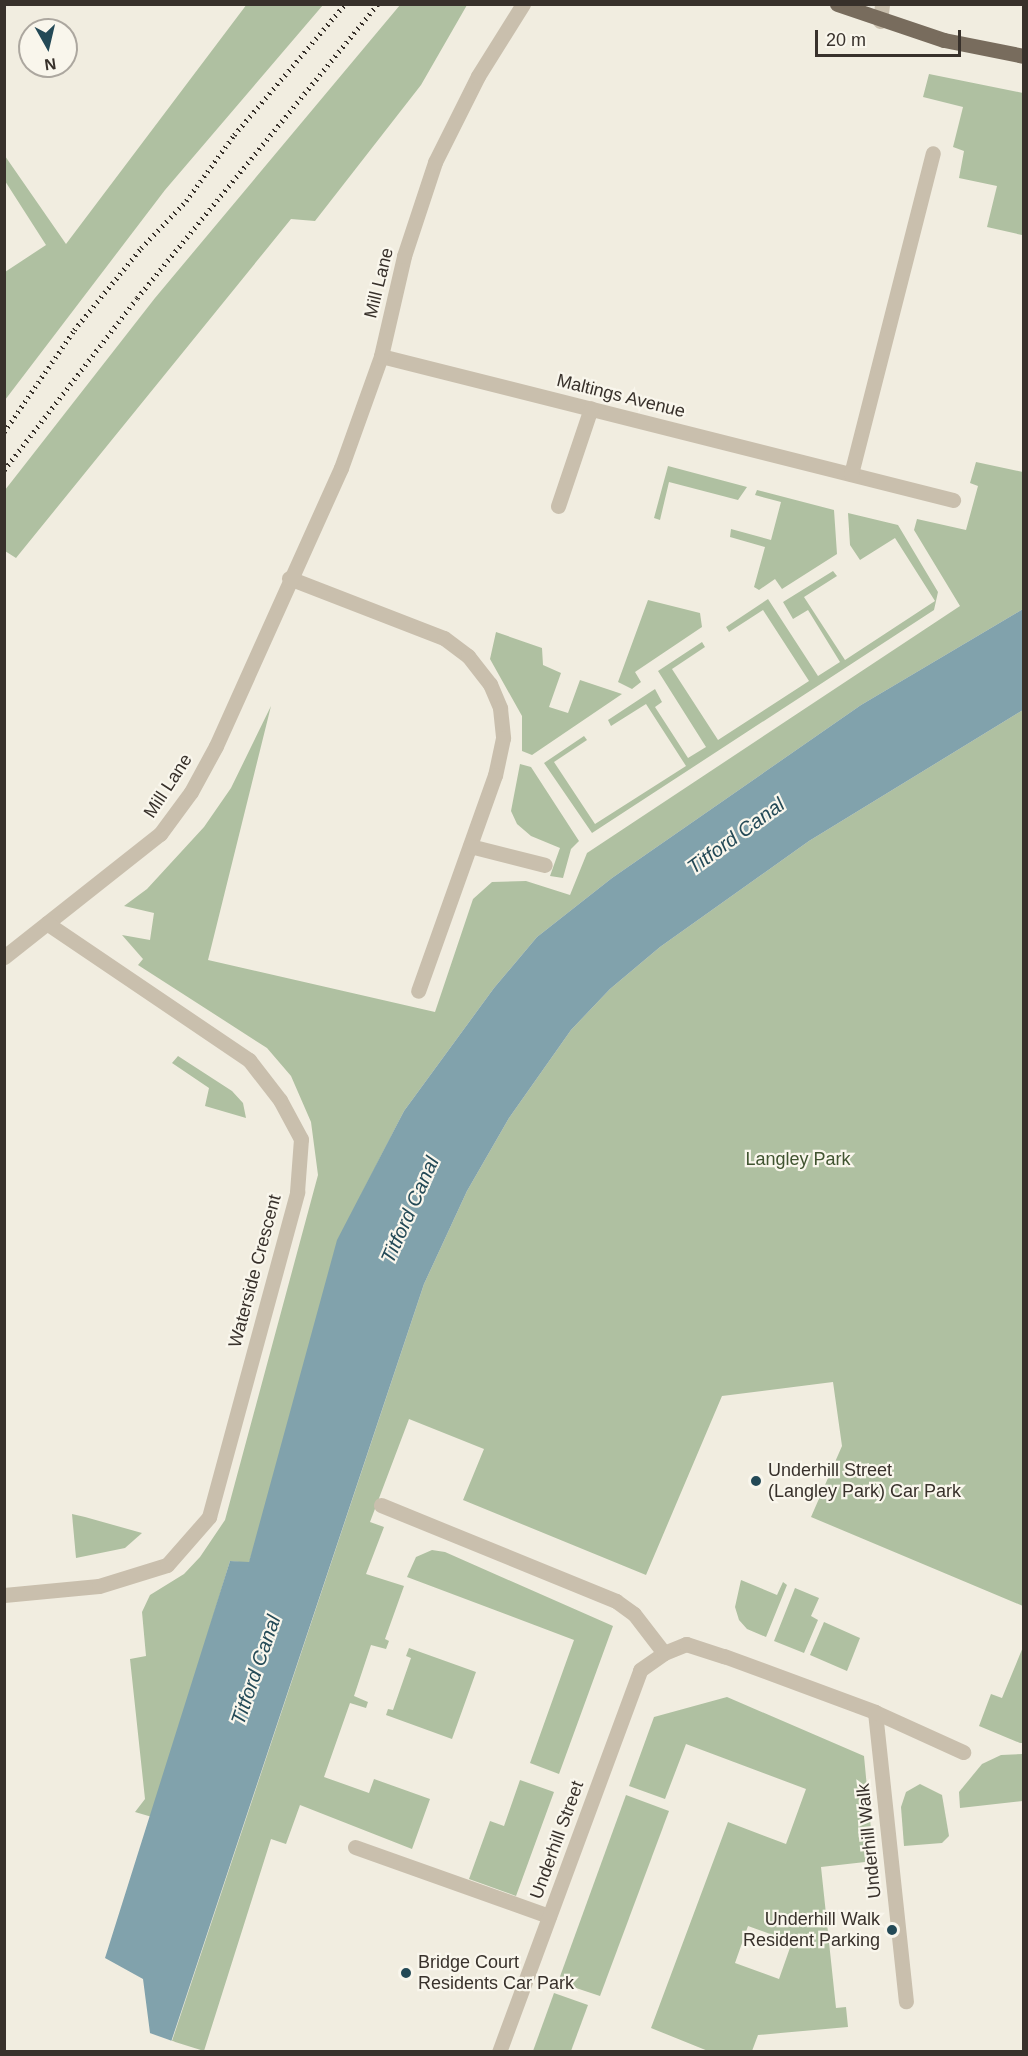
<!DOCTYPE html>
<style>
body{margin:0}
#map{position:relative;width:1028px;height:2056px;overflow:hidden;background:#f1ede0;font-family:Helvetica,sans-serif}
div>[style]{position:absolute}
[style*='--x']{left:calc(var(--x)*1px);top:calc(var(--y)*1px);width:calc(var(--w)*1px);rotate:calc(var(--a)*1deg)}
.green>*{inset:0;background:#afc0a1}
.water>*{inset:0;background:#81a2ac}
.pier>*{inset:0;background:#f1ede0}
.minor>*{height:15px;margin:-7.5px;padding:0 7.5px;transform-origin:7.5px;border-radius:7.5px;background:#c9bfad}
.major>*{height:15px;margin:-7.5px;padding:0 7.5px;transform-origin:7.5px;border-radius:7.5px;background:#786c5d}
.rail>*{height:4.5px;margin-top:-2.25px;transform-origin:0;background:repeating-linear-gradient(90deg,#38312b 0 1.5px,transparent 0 6px)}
.dots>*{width:16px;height:16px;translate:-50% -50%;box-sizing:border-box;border:3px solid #f9f6ec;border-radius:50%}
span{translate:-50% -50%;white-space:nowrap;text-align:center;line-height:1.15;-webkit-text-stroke:4.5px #f9f6ec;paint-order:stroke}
.street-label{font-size:18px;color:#38312b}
.park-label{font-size:18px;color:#405430}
.poi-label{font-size:18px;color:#38312b}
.left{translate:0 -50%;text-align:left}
.right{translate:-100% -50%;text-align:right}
.water-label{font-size:20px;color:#234956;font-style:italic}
.frame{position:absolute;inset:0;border:6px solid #38312b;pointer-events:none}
.north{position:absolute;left:18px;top:18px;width:60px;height:60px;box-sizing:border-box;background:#f9f6ec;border:2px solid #aca79f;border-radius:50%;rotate:172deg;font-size:16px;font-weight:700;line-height:24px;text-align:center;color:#38312b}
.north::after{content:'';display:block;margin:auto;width:21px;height:27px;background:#234956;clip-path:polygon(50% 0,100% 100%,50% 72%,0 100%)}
.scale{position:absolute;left:815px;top:30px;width:146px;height:27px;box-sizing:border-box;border:3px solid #38312b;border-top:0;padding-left:8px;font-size:18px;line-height:21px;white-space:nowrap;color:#38312b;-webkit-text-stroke:4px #f9f6ec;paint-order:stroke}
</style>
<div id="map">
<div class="green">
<i style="clip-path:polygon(247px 4px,323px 5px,165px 190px,5px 400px,5px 272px,46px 245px,5px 181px,5px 156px,66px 244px)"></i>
<i style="clip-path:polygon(400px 5px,467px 5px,421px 85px,315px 221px,291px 219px,16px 558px,5px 551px,5px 490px,155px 298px)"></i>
<i style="clip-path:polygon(929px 74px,1023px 93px,1022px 235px,987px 227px,997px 186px,959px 178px,964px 151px,953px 147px,963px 107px,923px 97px)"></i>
<i style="clip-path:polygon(976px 462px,1023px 472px,1023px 609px,861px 705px,612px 878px,537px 937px,494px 988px,404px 1111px,361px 1195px,249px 1563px,230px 1561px,152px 1817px,135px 1812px,145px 1799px,130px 1659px,146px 1656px,142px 1612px,150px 1595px,184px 1574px,200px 1557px,225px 1520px,318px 1175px,311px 1122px,291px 1076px,267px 1048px,138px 965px,143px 959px,122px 935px,150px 940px,154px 913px,124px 906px,147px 889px,204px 827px,231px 788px,271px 706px,208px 960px,435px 1012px,473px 899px,492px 882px,526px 881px,570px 895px,587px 853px,960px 606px,914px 530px,917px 519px,966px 530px,978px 486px,970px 483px)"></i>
<i style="clip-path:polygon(668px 466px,747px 487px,738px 500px,669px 482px,660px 520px,654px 518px)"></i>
<i style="clip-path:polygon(757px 490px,834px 510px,837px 554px,782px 589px,775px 579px,759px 590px,754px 587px,765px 547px,730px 537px,731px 529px,771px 540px,781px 502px,755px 495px)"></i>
<i style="clip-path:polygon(848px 513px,898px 525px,938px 592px,934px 610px,592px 833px,544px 763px,584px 736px,587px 740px,554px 762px,595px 824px,686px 766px,646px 704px,611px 726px,608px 720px,655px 689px,662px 702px,655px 707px,688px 758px,706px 747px,658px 671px,702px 642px,705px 647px,672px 669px,718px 740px,809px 681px,763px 610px,729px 632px,726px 627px,768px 599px,818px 676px,840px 662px,808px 610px,793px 619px,783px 602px,833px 571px,837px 576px,804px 597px,845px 660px,935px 601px,895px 538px,860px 560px,850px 545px)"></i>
<i style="clip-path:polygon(648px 600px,700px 613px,702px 627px,635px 672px,641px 682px,632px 689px,618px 682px)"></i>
<i style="clip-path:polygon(496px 632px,542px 648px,543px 665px,561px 673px,549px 707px,568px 713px,580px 680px,622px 694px,532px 755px,522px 751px,522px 716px,490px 659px)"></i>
<i style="clip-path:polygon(1023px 710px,1023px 1606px,811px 1517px,842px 1446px,833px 1382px,722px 1396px,646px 1575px,463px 1500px,484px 1449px,409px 1419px,370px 1522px,384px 1527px,366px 1574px,404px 1586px,385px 1639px,389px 1641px,386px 1649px,371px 1645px,354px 1696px,368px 1702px,366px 1708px,350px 1703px,324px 1777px,369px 1793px,374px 1779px,430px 1799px,412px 1849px,300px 1805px,286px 1844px,271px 1839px,204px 2051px,172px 2041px,424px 1284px,467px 1191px,509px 1118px,571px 1030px,610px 989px,660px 947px,809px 841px)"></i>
<i style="clip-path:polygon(520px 764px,531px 767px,579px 841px,571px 849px,563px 878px,550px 876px,560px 848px,531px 836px,517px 824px,511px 811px)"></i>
<i style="clip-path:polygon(178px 1056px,232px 1091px,243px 1103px,246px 1118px,205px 1106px,209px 1088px,172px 1063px)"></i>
<i style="clip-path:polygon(72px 1514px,85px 1517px,142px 1533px,125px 1548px,76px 1558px)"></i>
<i style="clip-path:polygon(432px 1550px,445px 1552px,613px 1626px,559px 1774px,530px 1763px,574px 1640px,407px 1577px,416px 1557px)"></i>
<i style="clip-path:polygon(741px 1580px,777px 1595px,783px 1582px,787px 1585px,766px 1637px,747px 1629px,739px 1620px,735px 1607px)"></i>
<i style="clip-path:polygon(795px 1588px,819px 1598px,811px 1616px,818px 1620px,804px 1653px,774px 1641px)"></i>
<i style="clip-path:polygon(824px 1622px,860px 1638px,847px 1671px,810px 1655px)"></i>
<i style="clip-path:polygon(1023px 1647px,1024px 1743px,1020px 1743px,979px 1726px,991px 1694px,1002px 1698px)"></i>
<i style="clip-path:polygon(409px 1648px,476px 1672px,452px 1739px,386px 1715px,388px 1709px,393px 1710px,411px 1658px,406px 1656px)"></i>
<i style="clip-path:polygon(evenodd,727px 1697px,864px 1756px,874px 1861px,821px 1867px,836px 2008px,846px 2007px,848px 2027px,758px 2035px,752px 2051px,708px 2051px,651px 2028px,728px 1822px,786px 1844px,806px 1789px,686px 1744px,665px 1799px,629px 1786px,654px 1717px,727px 1697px,748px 1926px,792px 1942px,779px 1979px,735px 1963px,748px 1926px)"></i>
<i style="clip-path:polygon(1023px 1754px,1023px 1801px,960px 1808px,959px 1792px,982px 1764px,1001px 1755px)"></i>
<i style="clip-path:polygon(520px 1780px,554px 1792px,516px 1896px,469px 1879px,490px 1821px,504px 1826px)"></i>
<i style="clip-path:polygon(920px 1784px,942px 1795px,949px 1836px,942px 1843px,904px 1846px,901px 1807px,906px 1792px)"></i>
<i style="clip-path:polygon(626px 1795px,669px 1811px,600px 1996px,558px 1982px)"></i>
<i style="clip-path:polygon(554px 1993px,588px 2005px,571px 2051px,533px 2051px)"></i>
</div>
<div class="water">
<i style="clip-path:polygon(1023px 609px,1023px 710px,809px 841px,660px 947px,610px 989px,571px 1030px,509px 1118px,467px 1191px,424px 1284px,168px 2051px,142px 2051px,150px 2033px,143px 1979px,105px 1958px,230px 1561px,249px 1562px,337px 1240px,404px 1111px,494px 988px,537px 937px,612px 878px,861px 705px)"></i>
</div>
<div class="pier">
<i style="clip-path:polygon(147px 2032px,175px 2042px,171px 2052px,139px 2052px)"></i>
</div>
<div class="minor">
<i style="--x:880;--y:21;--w:17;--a:-83"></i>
<i style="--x:381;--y:356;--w:590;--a:14.13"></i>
<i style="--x:851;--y:474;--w:331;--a:-75.7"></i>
<i style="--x:558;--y:506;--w:103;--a:-71.4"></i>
<i style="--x:289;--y:578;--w:166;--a:21.2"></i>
<i style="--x:444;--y:638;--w:30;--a:37"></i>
<i style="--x:468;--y:656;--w:36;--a:52"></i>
<i style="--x:490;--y:684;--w:26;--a:67"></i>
<i style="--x:500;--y:708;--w:30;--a:84"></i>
<i style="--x:503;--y:738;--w:38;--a:102"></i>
<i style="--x:495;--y:775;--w:229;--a:109.6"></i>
<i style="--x:470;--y:846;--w:77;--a:14.2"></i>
<i style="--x:4;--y:957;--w:199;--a:-38.3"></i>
<i style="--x:160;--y:834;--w:52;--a:-53.6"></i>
<i style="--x:191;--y:792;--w:52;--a:-61.5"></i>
<i style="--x:216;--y:746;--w:305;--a:-65.8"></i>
<i style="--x:341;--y:468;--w:119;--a:-70.3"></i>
<i style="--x:381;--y:356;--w:103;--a:-77"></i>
<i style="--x:404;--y:256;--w:99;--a:-71.7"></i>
<i style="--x:435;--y:162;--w:96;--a:-63.4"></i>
<i style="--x:478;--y:76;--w:85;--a:-58"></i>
<i style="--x:381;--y:1505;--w:254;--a:22.2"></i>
<i style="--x:616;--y:1601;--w:22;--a:36"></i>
<i style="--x:634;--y:1614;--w:49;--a:52.4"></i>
<i style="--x:4;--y:1595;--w:95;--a:-5.4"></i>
<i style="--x:99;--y:1586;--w:71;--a:-17.2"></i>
<i style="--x:167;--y:1565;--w:64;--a:-48.8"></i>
<i style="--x:209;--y:1517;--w:337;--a:-74.8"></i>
<i style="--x:297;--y:1192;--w:53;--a:-85.7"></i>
<i style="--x:301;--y:1139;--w:44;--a:-118.3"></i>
<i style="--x:280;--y:1100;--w:51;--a:-127.8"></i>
<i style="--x:249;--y:1060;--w:244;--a:-145.9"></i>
<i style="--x:875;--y:1712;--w:291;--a:83.9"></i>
<i style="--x:355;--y:1847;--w:206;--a:19.6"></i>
<i style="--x:499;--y:2052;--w:407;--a:-69.7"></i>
<i style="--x:640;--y:1670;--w:29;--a:-35"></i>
<i style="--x:664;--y:1653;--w:24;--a:-22"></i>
<i style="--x:686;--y:1644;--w:40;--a:18"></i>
<i style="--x:724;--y:1656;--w:161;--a:20.3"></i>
<i style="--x:875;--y:1712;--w:97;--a:24.4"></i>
</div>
<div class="major">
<i style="--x:837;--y:4;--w:113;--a:18.6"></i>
<i style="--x:944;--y:40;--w:82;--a:11.3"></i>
</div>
<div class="rail">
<i style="--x:4;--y:432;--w:124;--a:-55.5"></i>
<i style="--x:74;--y:330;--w:106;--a:-50.7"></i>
<i style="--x:141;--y:248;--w:65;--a:-46.2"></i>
<i style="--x:186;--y:201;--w:82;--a:-54"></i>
<i style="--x:234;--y:135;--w:172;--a:-49.7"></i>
<i style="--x:4;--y:470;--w:217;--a:-52.3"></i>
<i style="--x:137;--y:298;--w:380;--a:-50.7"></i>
</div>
<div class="dots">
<i style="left:756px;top:1481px;background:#234956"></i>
<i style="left:892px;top:1930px;background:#234956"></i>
<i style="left:406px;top:1973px;background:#234956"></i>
</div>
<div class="street-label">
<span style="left:379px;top:283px;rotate:-76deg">Mill Lane</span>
<span style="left:621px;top:396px;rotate:14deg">Maltings Avenue</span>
<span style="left:168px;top:786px;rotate:-57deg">Mill Lane</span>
<span style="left:255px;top:1271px;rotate:-75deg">Waterside Crescent</span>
<span style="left:557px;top:1840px;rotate:-70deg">Underhill Street</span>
<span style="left:869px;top:1841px;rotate:-96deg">Underhill Walk</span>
</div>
<div class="park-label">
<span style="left:798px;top:1159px">Langley Park</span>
</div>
<div class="poi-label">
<span class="left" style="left:768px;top:1481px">Underhill Street<br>(Langley Park) Car Park</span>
<span class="right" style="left:880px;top:1930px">Underhill Walk<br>Resident Parking</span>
<span class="left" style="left:418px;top:1973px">Bridge Court<br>Residents Car Park</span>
</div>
<div class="water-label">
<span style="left:736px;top:836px;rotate:-36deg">Titford Canal</span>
<span style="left:410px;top:1210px;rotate:-66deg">Titford Canal</span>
<span style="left:256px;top:1670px;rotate:-71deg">Titford Canal</span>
</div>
<div class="frame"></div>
<div class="north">N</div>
<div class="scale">20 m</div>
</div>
